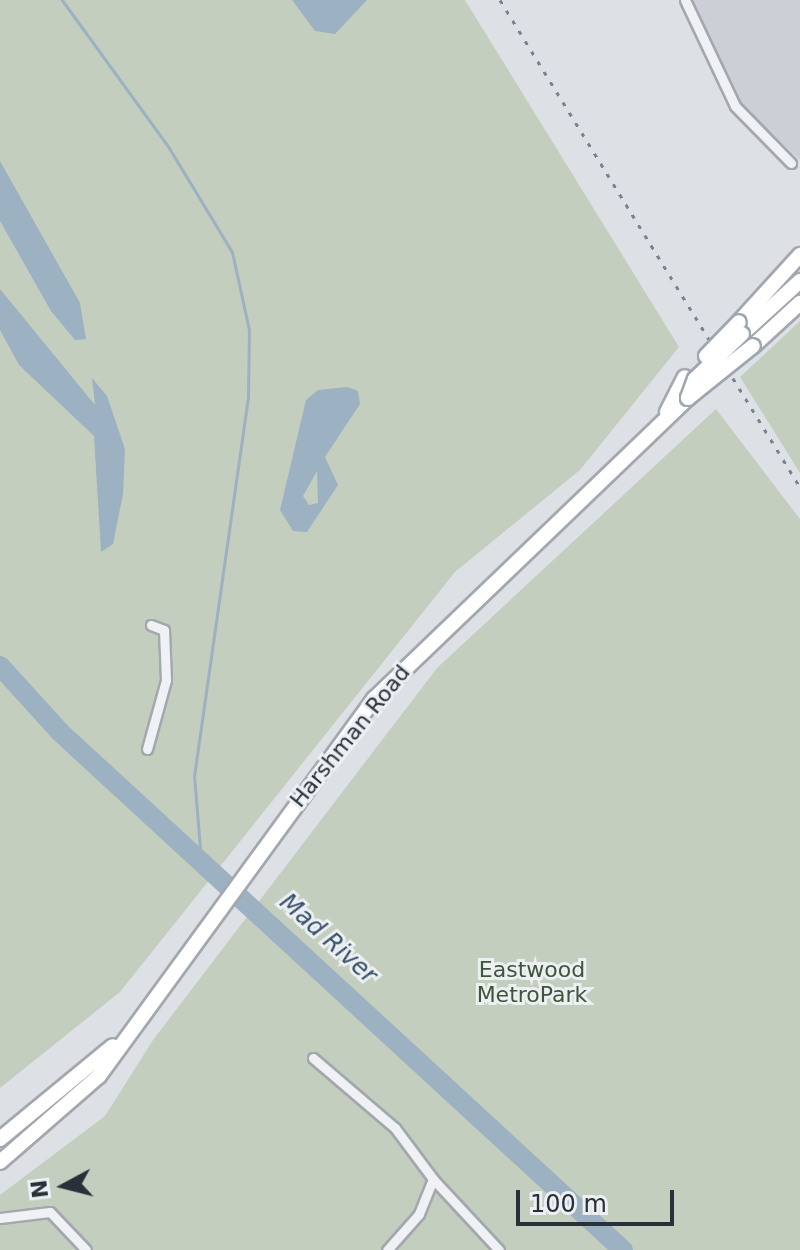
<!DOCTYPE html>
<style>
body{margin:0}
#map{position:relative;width:800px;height:1250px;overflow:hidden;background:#dde1e5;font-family:"DejaVu Sans",sans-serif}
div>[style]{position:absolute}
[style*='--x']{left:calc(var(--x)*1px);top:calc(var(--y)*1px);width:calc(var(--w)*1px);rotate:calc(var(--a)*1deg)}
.built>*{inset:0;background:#ccd0d6}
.green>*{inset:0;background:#c4cebf}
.water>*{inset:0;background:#9cb1c1}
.stream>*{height:3px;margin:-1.5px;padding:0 1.5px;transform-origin:1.5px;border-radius:1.5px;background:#9cb1c1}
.river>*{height:20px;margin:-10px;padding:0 10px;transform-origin:10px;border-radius:10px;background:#9cb1c1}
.roads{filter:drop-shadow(2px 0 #a3a8ae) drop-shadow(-2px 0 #a3a8ae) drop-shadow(0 2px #a3a8ae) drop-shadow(0 -2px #a3a8ae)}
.minor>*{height:9px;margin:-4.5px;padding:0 4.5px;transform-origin:4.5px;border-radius:4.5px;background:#eff1f4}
.primary>*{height:14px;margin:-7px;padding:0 7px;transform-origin:7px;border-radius:7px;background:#fff}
.rail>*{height:3px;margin-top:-1.5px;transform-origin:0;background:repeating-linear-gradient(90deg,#79828d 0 4px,transparent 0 12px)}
.bridges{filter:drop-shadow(2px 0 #9ea6af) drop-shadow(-2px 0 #9ea6af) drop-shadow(0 2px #9ea6af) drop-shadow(0 -2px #9ea6af)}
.primary-bridge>*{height:14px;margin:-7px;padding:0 7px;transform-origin:7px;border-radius:7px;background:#fff}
span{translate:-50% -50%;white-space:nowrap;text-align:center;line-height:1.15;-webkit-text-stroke:6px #ecf0f3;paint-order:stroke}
.street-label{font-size:22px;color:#29303a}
.park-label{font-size:22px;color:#3f5438}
.water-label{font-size:24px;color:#385169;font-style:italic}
.north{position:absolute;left:24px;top:1146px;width:80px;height:80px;-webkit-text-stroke:6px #ecf0f3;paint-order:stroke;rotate:263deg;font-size:22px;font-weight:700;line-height:32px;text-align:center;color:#29303a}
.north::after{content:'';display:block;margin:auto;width:28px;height:36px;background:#29303a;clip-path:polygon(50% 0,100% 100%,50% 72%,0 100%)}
.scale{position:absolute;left:516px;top:1190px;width:158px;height:36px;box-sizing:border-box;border:4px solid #29303a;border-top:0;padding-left:10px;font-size:24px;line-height:28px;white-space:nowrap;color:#29303a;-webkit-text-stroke:6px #ecf0f3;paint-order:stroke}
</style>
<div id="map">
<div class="built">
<i style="clip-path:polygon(692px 0,800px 0,800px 160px,739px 102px)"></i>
</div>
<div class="green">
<i style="clip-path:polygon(0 0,465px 0,679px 347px,580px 470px,455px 572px,120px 992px,0 1088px)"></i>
<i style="clip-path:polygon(800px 321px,800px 473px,740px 377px)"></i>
<i style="clip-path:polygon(716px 409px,800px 519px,800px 1250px,0 1250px,0 1195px,105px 1116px,153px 1040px,437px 668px)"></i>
</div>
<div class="water">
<i style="clip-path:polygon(292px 0,367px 0,335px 34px,315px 31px)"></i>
<i style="clip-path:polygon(0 161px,80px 303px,86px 339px,75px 340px,51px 311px,0 221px)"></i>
<i style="clip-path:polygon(0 289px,95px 405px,92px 378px,107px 396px,125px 449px,123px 494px,113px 544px,101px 552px,94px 436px,19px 365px,0 330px)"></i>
<i style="clip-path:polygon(evenodd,347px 387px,358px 391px,360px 404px,325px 457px,338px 485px,307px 532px,293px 531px,280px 510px,306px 400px,318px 390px,347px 387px,317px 471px,318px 503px,309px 505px,303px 496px,317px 471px)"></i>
</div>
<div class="stream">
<i style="--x:62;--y:0;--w:183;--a:54.1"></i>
<i style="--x:169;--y:148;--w:122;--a:58.8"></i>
<i style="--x:232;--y:252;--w:80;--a:77.7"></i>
<i style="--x:249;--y:330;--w:67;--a:90.9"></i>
<i style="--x:248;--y:397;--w:382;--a:98.1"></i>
<i style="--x:194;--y:775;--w:85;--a:85.3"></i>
</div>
<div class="river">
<i style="--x:0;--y:666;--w:89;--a:47.7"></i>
<i style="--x:60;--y:732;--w:765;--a:42.62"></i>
</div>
<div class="roads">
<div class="minor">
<i style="--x:685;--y:0;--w:117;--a:64.7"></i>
<i style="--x:735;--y:106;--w:80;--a:45.5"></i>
<i style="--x:147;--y:749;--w:72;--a:-74.6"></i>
<i style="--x:166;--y:680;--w:50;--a:-92.3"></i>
<i style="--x:164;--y:630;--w:14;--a:-159"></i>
<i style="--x:313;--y:1058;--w:108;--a:40.5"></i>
<i style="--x:395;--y:1128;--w:64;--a:53.3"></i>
<i style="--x:433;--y:1179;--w:38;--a:112"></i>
<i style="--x:419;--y:1214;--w:48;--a:131.6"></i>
<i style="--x:433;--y:1179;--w:97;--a:47.1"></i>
<i style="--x:0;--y:1218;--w:50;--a:-6.8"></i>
<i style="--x:50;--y:1212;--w:52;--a:46.5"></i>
</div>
<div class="primary">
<i style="--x:739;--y:322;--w:91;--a:-47.7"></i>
<i style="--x:742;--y:334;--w:79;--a:-42.4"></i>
<i style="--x:753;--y:346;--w:64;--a:-42.5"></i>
<i style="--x:667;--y:412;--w:39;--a:-63"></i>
<i style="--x:0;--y:1139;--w:146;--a:-39.5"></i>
<i style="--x:0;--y:1162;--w:131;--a:-41"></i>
<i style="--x:99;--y:1076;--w:467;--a:-53.9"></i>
<i style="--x:374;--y:699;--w:435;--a:-43.8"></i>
</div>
</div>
<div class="rail">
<i style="--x:500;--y:0;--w:572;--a:58.37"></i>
</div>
<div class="bridges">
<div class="primary-bridge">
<i style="--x:706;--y:356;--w:47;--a:-45.9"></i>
<i style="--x:688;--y:398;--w:20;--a:-70"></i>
<i style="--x:695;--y:379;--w:65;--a:-43.8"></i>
<i style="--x:688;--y:398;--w:83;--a:-38.7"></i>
</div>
</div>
<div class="street-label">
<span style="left:350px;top:736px;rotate:-51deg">Harshman Road</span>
</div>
<div class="park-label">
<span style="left:532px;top:982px">Eastwood<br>MetroPark</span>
</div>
<div class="water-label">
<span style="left:328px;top:939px;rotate:42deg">Mad River</span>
</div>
<div class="north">N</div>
<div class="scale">100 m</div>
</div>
